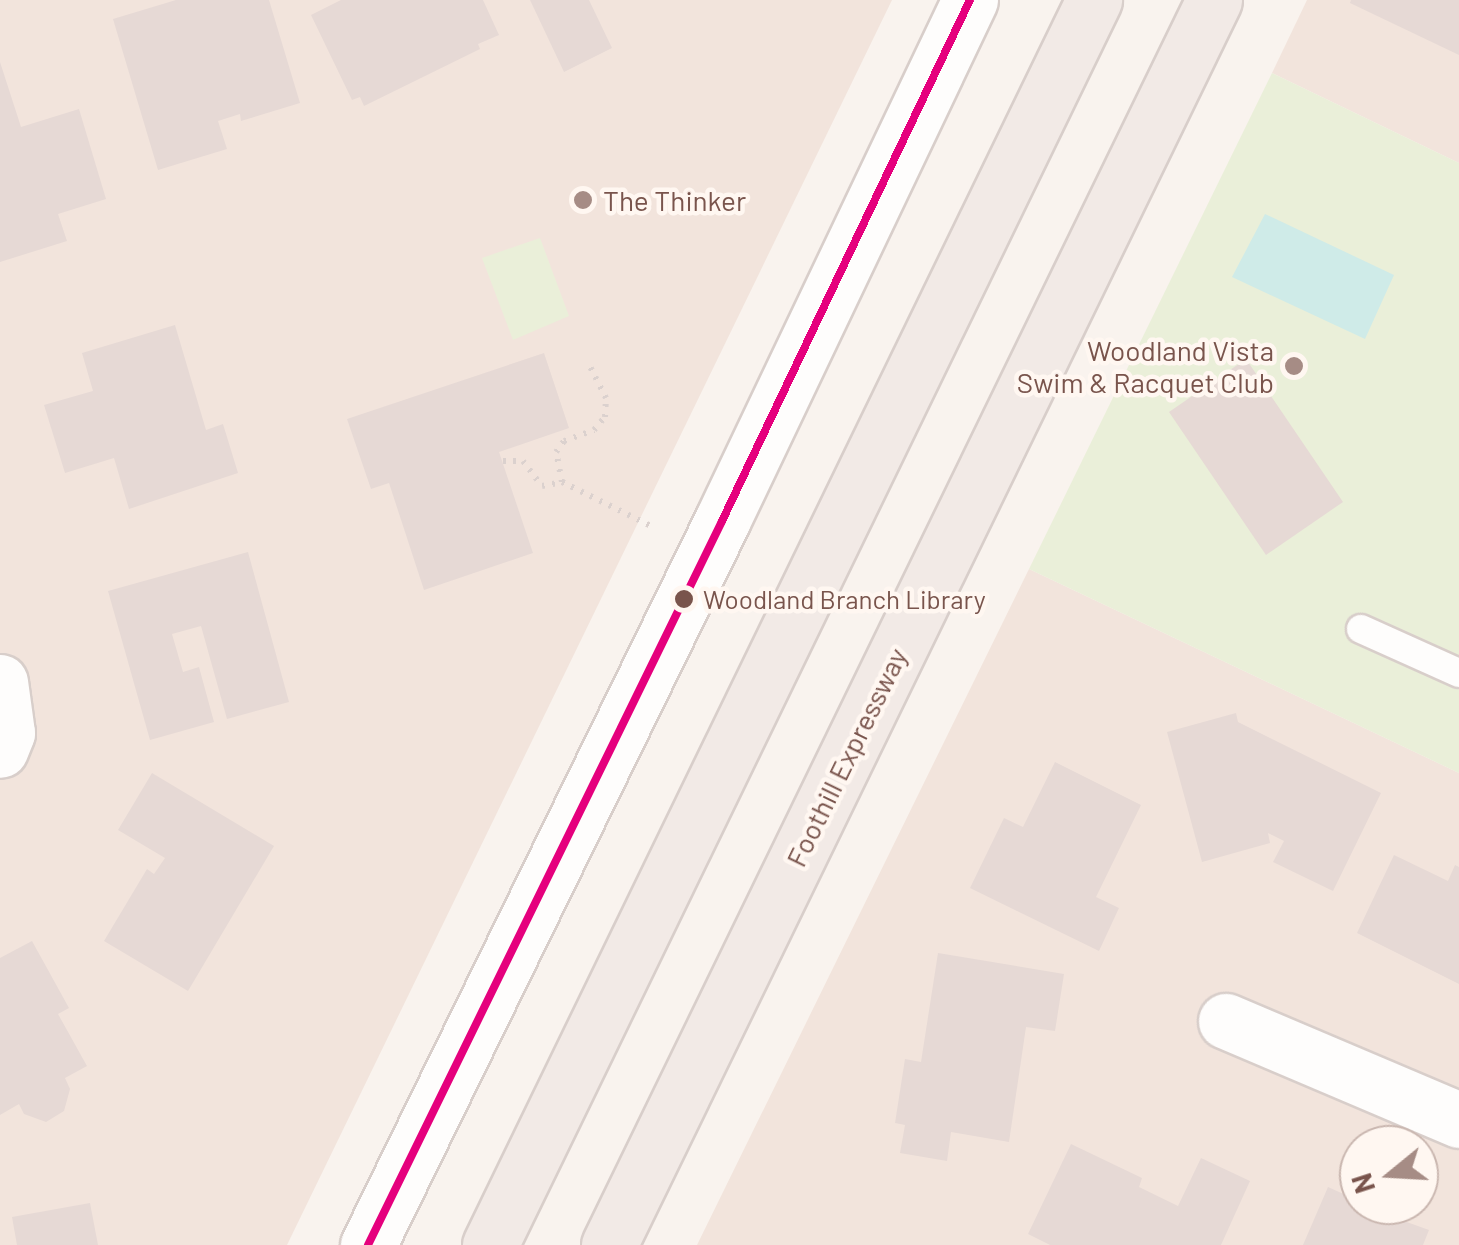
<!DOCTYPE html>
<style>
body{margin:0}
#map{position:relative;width:1459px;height:1245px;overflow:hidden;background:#f9f3ee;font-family:Barlow,sans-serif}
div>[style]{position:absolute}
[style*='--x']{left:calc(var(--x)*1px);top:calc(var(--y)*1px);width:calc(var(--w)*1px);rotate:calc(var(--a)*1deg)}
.residential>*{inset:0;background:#f2e4dc}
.green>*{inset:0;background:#eaefd9}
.water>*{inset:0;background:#cfebe8}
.building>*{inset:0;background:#e6d9d5}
.path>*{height:6px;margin-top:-3px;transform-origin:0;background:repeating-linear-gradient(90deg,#dbd1ce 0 2.5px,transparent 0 10.5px)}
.roads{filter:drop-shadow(2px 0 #d8ceca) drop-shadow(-2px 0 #d8ceca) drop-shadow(0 2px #d8ceca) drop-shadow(0 -2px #d8ceca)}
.service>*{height:28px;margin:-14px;padding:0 14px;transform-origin:14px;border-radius:14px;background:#fefdfc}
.minor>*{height:55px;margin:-27.5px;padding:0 27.5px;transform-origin:27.5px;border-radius:27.5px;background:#fefdfc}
.tertiary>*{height:55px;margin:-27.5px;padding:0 27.5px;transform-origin:27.5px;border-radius:27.5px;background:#fefdfc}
.trunk>*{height:55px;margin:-27.5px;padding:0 27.5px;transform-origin:27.5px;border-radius:27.5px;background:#f2eae6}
.bus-1>*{height:8px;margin:-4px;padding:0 4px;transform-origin:4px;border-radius:4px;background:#e5007d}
.dots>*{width:28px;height:28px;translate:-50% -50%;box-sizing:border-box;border:5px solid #fff7f1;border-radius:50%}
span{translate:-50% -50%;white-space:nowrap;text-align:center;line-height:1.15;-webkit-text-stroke:9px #fff7f1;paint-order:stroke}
.bus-label{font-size:26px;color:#79544c}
.left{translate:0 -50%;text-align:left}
.poi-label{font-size:28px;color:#79544c}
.right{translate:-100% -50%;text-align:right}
.street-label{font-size:28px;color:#79544c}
.north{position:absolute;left:1339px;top:1125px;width:100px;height:100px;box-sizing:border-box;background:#fff7f1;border:2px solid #c9b6af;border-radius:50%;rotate:252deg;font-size:28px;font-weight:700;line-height:40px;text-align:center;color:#79544c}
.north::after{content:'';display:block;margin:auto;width:35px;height:45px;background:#a68c85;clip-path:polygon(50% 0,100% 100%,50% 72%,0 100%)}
</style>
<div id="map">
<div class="residential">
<i style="clip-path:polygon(0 0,892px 0,287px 1245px,0 1245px)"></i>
<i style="clip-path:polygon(1307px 0,1459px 0,1459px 163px,1272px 73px)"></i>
<i style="clip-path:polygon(evenodd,1029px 569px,1459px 773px,1459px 1245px,697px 1245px,1029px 569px,1359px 1145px,1419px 1145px,1419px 1205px,1359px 1205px,1359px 1145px)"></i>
</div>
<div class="green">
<i style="clip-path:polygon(1272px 73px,1459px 163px,1459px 773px,1029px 569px)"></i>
<i style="clip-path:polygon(540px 238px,569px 316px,513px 340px,482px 258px)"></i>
</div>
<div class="water">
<i style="clip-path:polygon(1265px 214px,1394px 275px,1365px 339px,1232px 277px)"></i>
</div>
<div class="building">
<i style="clip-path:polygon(176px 0,269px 0,300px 103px,241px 121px,240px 114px,218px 121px,227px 149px,158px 170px,113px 19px)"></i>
<i style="clip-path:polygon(341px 0,483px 0,499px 35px,478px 44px,480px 49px,364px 106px,360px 97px,352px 100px,311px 15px)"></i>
<i style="clip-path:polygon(530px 0,589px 0,612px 48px,564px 72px)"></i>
<i style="clip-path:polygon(1351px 0,1459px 0,1459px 55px,1350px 3px)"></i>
<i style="clip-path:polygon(0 62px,21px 127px,79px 109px,106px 199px,58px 214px,67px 241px,0 262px)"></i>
<i style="clip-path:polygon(175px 325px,206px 430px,223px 424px,238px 473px,129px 509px,114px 458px,65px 473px,44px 405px,93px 391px,82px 353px)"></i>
<i style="clip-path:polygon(544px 353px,569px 428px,499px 452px,533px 553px,424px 590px,389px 483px,371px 489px,347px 419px)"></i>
<i style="clip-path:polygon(1246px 359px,1343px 502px,1266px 555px,1169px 412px)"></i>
<i style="clip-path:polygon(248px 552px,289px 702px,227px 719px,201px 626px,172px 634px,183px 672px,199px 667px,214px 722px,150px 740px,108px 591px)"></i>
<i style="clip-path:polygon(1236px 713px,1238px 722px,1381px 793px,1333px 891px,1273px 862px,1284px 841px,1268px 833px,1270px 843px,1202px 862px,1167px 732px)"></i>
<i style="clip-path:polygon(1055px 762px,1141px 805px,1096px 897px,1119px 908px,1099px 951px,970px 888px,1004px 818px,1023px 827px)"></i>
<i style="clip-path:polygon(152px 773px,274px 846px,188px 991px,104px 941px,147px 869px,154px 874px,165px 858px,118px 830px)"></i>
<i style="clip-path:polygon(1394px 855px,1448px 881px,1455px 865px,1459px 867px,1459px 984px,1357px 933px)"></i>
<i style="clip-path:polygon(32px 941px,69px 1008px,58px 1014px,87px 1066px,65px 1078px,70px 1089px,64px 1111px,46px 1122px,24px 1114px,19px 1104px,0 1115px,0 958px)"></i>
<i style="clip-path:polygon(938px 953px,1064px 974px,1055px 1031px,1026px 1027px,1009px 1142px,951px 1132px,947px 1161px,900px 1153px,905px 1125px,895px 1123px,905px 1059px,921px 1062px)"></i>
<i style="clip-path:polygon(1071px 1144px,1142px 1178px,1139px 1187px,1178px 1206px,1201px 1158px,1250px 1181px,1221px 1245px,1050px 1245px,1028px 1234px)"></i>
<i style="clip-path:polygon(1328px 1187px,1359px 1201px,1359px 1205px,1429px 1230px,1423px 1245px,1303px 1245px)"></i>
<i style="clip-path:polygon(90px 1203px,98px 1245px,17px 1245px,12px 1217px)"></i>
</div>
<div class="path">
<i style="--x:503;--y:461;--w:20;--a:0"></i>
<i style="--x:523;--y:461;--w:31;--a:53"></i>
<i style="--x:542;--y:486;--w:20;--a:-11"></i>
<i style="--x:562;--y:482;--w:104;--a:26.3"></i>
<i style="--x:562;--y:482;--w:31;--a:-101"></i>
<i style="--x:556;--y:452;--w:14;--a:-54"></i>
<i style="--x:564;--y:441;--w:32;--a:-20"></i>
<i style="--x:594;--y:430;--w:17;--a:-50"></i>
<i style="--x:605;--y:417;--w:19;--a:-87"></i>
<i style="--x:606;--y:398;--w:38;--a:-117"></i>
</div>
<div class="roads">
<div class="service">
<i style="--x:1361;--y:629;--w:107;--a:24.2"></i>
</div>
<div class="minor">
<i style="--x:0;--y:682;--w:51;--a:82.2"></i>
<i style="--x:7;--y:733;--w:18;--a:112"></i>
<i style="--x:1226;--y:1021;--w:253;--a:23"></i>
</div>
<div class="tertiary">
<i style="--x:368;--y:1245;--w:806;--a:-63.94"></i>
<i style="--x:722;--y:521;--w:577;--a:-64.55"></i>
</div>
<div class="trunk">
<i style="--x:490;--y:1245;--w:1384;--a:-64.12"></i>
<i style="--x:609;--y:1245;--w:1384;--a:-64.08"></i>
</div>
</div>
<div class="bus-1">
<i style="--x:368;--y:1245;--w:806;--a:-63.94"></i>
<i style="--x:722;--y:521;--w:577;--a:-64.55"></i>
</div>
<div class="dots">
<i style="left:583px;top:200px;background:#a68c85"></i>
<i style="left:1294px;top:366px;background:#a68c85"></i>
<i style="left:684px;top:599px;background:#79544c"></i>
</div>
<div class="bus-label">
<span class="left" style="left:703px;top:599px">Woodland Branch Library</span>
</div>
<div class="poi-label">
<span class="left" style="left:603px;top:200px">The Thinker</span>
<span class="right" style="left:1274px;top:366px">Woodland Vista<br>Swim &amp; Racquet Club</span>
</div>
<div class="street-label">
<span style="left:846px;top:757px;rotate:-64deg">Foothill Expressway</span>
</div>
<div class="north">N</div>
</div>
